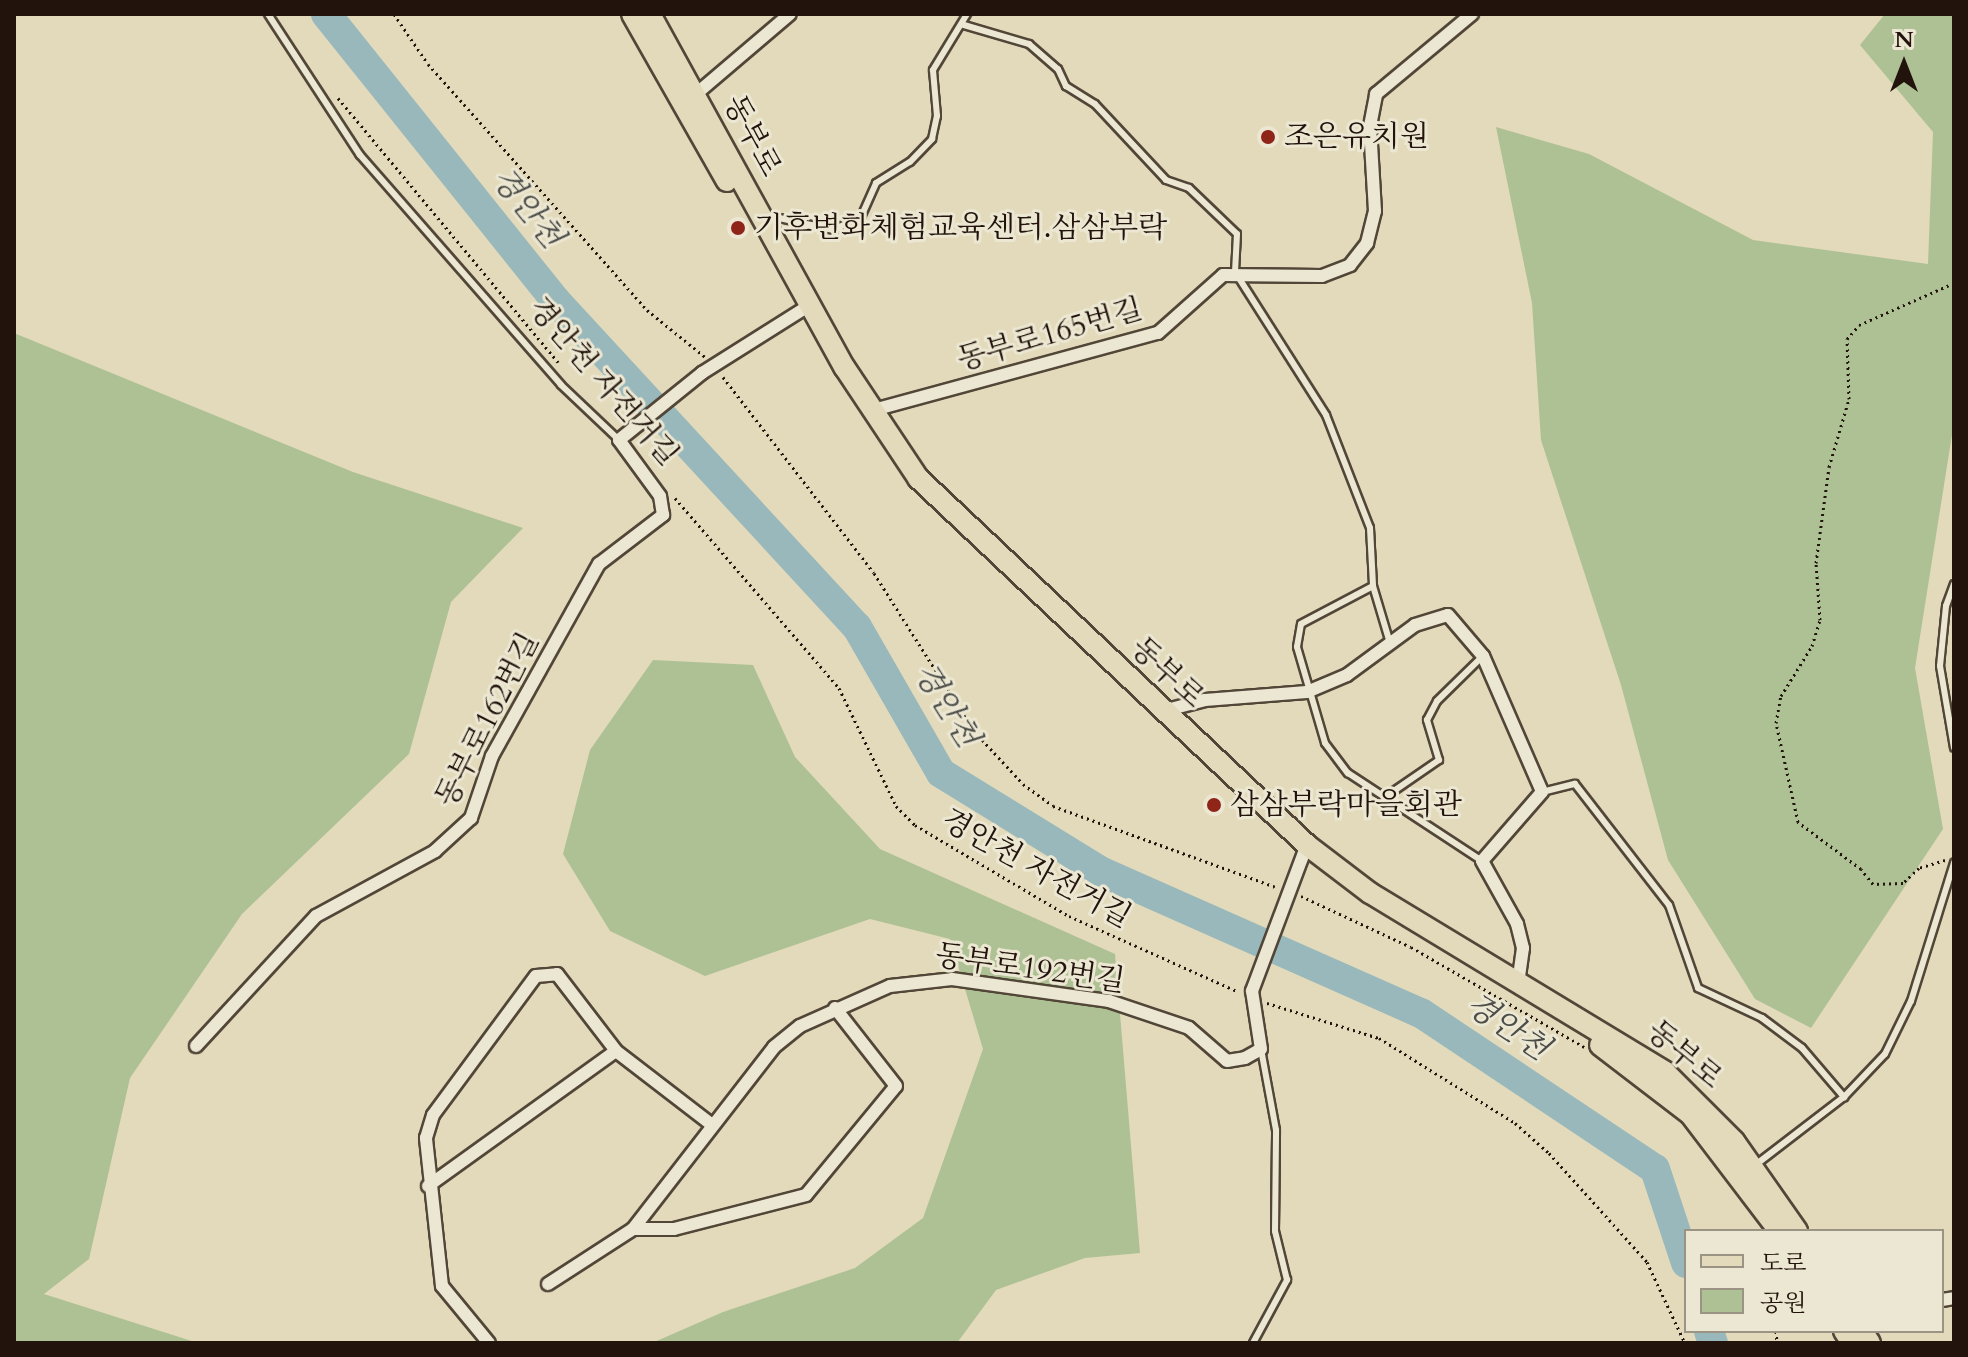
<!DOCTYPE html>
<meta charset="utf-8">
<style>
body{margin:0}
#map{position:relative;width:1968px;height:1357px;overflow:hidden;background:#e2daba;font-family:Cardo,"Noto Serif KR",serif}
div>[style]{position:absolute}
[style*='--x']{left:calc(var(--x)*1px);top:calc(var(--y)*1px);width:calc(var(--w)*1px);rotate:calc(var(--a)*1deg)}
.green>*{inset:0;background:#aec194}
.river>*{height:30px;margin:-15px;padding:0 15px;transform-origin:15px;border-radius:15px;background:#99b8bb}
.path>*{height:3px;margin-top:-1.5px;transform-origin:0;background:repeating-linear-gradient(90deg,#22140c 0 2px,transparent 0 6px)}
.roads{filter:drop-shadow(2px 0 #524638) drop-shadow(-2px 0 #524638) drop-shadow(0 2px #524638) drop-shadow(0 -2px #524638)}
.service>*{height:6px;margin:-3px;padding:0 3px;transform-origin:3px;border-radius:3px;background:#ece7d2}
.minor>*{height:12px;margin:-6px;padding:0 6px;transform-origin:6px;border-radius:6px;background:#ece7d2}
.primary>*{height:20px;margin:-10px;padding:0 10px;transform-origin:10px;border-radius:10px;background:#e2daba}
.dots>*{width:22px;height:22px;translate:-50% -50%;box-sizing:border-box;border:4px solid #ece7d2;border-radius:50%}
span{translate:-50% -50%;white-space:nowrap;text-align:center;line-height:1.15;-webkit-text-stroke:6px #ece7d2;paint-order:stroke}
.street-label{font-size:30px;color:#22140c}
.poi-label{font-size:30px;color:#22140c}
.left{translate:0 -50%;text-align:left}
.water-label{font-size:32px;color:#4c4d49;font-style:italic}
.frame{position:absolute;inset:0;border:16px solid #22140c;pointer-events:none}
.legend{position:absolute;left:1684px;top:1229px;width:260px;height:104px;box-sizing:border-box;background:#ece7d2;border:2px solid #9b9383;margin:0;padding:10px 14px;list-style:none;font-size:24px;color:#22140c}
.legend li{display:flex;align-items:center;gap:16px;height:40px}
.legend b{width:40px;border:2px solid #9b9383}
.north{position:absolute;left:1864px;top:24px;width:80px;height:80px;-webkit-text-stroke:6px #ece7d2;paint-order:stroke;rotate:0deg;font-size:22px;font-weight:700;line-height:32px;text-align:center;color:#22140c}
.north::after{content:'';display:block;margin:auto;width:28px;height:36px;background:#22140c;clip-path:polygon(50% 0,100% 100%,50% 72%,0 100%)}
</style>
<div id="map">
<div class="green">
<i style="clip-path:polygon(1885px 14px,1954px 14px,1954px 422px,1915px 668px,1943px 829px,1811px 1028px,1755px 999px,1668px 860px,1621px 685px,1541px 440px,1532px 303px,1496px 127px,1589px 154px,1753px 240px,1928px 264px,1933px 132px,1860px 45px)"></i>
<i style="clip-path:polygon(14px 333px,353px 472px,523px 528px,451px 602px,409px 754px,242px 914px,130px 1078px,89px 1259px,44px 1294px,198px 1343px,14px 1343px)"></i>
<i style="clip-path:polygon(653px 660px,753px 665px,795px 757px,880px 849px,1115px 954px,1140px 1253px,1085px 1258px,996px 1290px,957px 1343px,652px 1343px,723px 1312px,855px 1268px,923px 1218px,983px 1049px,950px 939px,870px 919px,705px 976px,610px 931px,563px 854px,590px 750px)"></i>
</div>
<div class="river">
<i style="--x:326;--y:14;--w:366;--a:51.3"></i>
<i style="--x:555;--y:300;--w:445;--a:47.3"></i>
<i style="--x:857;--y:627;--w:168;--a:60.1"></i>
<i style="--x:941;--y:773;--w:187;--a:31.6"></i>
<i style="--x:1100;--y:871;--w:351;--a:23.9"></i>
<i style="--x:1421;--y:1013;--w:281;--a:33.7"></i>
<i style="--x:1655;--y:1169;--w:99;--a:71.7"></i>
<i style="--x:1709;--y:1331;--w:13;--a:72"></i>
</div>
<div class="path">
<i style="--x:394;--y:14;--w:60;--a:55.8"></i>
<i style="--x:428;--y:64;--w:329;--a:48.3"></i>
<i style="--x:647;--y:310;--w:75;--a:39"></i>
<i style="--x:338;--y:98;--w:344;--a:50.2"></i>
<i style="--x:723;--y:377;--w:247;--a:52.4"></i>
<i style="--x:874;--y:573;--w:187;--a:57.7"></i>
<i style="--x:974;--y:731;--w:72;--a:47.2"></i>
<i style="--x:1023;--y:784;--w:37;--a:36"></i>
<i style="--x:1053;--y:806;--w:236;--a:20"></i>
<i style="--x:675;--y:498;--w:251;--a:49.2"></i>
<i style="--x:839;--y:688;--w:131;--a:64.2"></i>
<i style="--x:896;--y:806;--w:27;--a:45"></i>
<i style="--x:915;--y:825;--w:179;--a:30.6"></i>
<i style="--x:1069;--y:916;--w:184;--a:24.1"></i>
<i style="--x:1945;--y:860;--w:27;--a:163"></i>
<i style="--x:1919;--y:868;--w:22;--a:137"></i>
<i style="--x:1903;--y:883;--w:30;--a:178"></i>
<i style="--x:1873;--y:884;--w:19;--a:-129"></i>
<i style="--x:1861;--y:869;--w:79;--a:-143.3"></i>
<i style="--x:1798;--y:822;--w:101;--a:-102.5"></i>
<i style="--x:1776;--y:723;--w:27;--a:-80"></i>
<i style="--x:1781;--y:696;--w:59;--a:-58.2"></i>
<i style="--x:1812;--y:646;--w:27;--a:-73"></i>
<i style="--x:1820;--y:620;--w:57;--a:-94"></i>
<i style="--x:1816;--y:563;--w:97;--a:-82.3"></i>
<i style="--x:1829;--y:467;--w:71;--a:-73.6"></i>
<i style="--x:1849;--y:399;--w:60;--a:-91.9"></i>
<i style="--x:1847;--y:339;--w:18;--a:-49"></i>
<i style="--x:1859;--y:325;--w:104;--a:-23.9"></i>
<i style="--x:1301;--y:896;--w:121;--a:24.9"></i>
<i style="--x:1411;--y:947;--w:200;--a:30"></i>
<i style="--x:1267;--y:1003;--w:117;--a:17.4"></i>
<i style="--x:1379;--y:1038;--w:160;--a:32"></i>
<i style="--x:1515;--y:1123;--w:45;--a:41.4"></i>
<i style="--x:1549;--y:1153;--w:147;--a:48"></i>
<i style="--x:1647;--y:1262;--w:89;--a:64.9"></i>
<i style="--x:1776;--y:1331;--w:12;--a:85"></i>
</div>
<div class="roads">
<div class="service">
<i style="--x:268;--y:14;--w:168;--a:56.9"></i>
<i style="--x:360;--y:155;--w:305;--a:48.8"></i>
<i style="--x:561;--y:385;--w:79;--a:43.5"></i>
<i style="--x:964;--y:25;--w:68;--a:16.3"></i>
<i style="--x:1029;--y:44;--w:38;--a:41"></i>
<i style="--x:1058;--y:69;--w:19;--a:65"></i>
<i style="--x:1066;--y:86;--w:34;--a:32"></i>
<i style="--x:1095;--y:104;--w:104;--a:46.9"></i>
<i style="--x:1166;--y:180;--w:24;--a:19"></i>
<i style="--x:1189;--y:188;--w:66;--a:43.8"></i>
<i style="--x:1237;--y:234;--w:38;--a:93"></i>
<i style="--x:1235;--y:272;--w:169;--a:57.5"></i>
<i style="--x:1326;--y:415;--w:121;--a:68.7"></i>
<i style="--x:1370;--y:528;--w:58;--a:87"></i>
<i style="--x:1373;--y:586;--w:59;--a:73.4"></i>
<i style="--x:766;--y:215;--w:69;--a:12.6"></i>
<i style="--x:833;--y:230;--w:31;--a:-25"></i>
<i style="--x:861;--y:217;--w:37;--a:-66"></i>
<i style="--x:876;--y:183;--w:40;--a:-32"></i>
<i style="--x:910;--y:162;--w:32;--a:-46"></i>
<i style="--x:932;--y:139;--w:24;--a:-78"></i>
<i style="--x:937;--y:116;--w:46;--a:-95"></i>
<i style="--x:933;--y:70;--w:66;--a:-58.7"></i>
<i style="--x:1954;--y:584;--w:23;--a:110"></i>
<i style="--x:1946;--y:606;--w:60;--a:95.7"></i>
<i style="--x:1940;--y:666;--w:83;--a:80.3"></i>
<i style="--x:1373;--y:586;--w:81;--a:152.2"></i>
<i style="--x:1301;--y:624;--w:23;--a:100"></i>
<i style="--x:1297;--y:647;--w:100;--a:73.7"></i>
<i style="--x:1325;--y:743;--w:38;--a:53"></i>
<i style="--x:1348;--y:773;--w:160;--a:33.3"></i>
<i style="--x:1542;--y:792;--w:34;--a:-14"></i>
<i style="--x:1575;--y:784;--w:153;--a:52.2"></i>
<i style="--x:1669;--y:905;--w:88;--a:70.7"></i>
<i style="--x:1698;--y:988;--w:71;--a:25.1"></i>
<i style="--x:1762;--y:1018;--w:50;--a:36.9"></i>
<i style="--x:1802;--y:1048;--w:65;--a:49.4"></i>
<i style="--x:1388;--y:795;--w:62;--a:-34.5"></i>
<i style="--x:1439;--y:760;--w:42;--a:-106.7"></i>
<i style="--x:1427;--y:720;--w:21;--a:-62"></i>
<i style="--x:1437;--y:701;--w:64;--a:-44.4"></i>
<i style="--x:1754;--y:1166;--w:113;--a:-37.5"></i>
<i style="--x:1844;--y:1097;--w:59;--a:-46.4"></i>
<i style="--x:1885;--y:1054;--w:59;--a:-63.9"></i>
<i style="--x:1911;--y:1001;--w:145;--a:-72.7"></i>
<i style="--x:1253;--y:1343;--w:72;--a:-61.6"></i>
<i style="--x:1287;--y:1280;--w:50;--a:-103.8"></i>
<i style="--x:1275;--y:1231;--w:101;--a:-89.4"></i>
<i style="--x:1276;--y:1130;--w:82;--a:-100.5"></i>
</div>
<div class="minor">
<i style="--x:696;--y:94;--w:123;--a:-40.4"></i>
<i style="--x:870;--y:411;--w:298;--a:-15.2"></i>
<i style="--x:1158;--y:333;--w:87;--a:-41.7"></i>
<i style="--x:1223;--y:275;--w:99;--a:0.6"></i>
<i style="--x:1322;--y:276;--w:30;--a:-21"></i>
<i style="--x:1350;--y:265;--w:28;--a:-52"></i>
<i style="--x:1367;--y:243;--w:33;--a:-76"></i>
<i style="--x:1375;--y:211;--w:85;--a:-93.4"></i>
<i style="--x:1370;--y:126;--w:33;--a:-79"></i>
<i style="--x:1376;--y:94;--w:125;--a:-39.8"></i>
<i style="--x:1163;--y:711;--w:43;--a:-14.7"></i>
<i style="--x:1205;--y:700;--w:102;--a:-4.5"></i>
<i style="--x:1307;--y:692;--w:43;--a:-23"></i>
<i style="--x:1347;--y:675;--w:84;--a:-36.3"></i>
<i style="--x:1415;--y:625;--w:34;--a:-17"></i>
<i style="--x:1448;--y:615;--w:54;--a:49.5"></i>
<i style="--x:1483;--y:656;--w:148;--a:66.5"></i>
<i style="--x:1542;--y:792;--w:91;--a:131"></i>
<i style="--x:1482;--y:861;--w:72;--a:60.9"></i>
<i style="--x:1517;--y:924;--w:25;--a:76"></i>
<i style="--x:1523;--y:948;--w:36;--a:98"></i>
<i style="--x:196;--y:1046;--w:177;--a:-47.3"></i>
<i style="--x:316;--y:916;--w:136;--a:-28.6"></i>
<i style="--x:435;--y:851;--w:49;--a:-42.5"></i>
<i style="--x:471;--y:818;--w:65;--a:-71.3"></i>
<i style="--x:492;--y:756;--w:220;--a:-60.9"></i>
<i style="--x:599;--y:564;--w:81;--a:-37.4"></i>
<i style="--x:663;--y:515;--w:19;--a:-99"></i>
<i style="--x:660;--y:496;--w:69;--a:-126.2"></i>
<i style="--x:619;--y:440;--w:107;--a:-38.9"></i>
<i style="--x:702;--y:373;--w:128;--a:-32.2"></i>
<i style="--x:428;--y:1186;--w:231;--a:-35.7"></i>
<i style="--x:633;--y:1229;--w:41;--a:0"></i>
<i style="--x:674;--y:1229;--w:136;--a:-14.4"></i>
<i style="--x:806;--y:1195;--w:141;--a:-50.5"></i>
<i style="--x:896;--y:1086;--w:99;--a:-128"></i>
<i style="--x:548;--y:1284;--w:101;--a:-32.9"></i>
<i style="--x:633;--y:1229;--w:230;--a:-52.2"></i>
<i style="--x:774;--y:1047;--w:33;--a:-39"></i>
<i style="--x:800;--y:1026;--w:98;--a:-24"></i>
<i style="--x:890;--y:986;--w:62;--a:-6.4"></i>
<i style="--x:952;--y:979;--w:159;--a:8"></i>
<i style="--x:1109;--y:1001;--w:84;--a:18.6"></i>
<i style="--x:1189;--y:1028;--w:50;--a:41"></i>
<i style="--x:1227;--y:1061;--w:18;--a:-9"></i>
<i style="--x:1245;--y:1058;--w:18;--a:-29"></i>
<i style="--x:1261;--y:1049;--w:59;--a:-98.8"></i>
<i style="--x:1252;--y:991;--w:156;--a:-69.4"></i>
<i style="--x:1942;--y:1300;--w:12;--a:-9"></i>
<i style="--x:489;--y:1343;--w:74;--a:-129.5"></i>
<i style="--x:442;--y:1286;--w:149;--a:-96.2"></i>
<i style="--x:426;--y:1138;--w:24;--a:-73"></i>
<i style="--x:433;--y:1115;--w:173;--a:-53.5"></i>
<i style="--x:536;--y:976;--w:21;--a:-5"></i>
<i style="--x:557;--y:974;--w:97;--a:52.5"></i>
<i style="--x:616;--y:1051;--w:121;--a:37.6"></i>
</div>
<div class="primary">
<i style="--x:632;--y:14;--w:192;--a:60.4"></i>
<i style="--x:650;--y:14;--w:404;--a:61.2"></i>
<i style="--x:845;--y:368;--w:132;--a:56.4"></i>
<i style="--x:918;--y:478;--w:535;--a:43.33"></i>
<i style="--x:1307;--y:845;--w:79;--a:37.3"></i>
<i style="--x:1370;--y:893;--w:345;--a:31.2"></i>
<i style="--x:1665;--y:1072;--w:98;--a:45"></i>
<i style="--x:1734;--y:1141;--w:110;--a:55"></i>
<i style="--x:1600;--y:1045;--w:113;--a:37.5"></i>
<i style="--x:1690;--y:1114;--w:147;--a:52.7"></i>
<i style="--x:1844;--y:1331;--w:14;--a:56"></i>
<i style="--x:1862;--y:1331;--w:14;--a:56"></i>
</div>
</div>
<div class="dots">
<i style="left:1268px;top:137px;background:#8f2418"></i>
<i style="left:738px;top:228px;background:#8f2418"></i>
<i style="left:1214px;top:805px;background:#8f2418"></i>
</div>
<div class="street-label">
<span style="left:752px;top:136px;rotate:62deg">동부로</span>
<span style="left:1050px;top:335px;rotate:-16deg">동부로165번길</span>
<span style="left:603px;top:382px;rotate:49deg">경안천 자전거길</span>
<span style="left:1167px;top:673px;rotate:43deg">동부로</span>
<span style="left:488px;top:720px;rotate:-63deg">동부로162번길</span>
<span style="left:1036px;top:869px;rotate:29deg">경안천 자전거길</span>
<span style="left:1030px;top:969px;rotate:8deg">동부로192번길</span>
<span style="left:1684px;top:1055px;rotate:40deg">동부로</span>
</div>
<div class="poi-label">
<span class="left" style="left:1284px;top:137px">조은유치원</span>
<span class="left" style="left:754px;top:228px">기후변화체험교육센터.삼삼부락</span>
<span class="left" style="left:1230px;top:805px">삼삼부락마을회관</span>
</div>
<div class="water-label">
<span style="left:527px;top:208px;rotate:51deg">경안천</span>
<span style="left:946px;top:705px;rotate:58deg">경안천</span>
<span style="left:1507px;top:1027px;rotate:34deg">경안천</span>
</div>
<div class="frame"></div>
<ul class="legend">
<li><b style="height:10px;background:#e2daba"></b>도로</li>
<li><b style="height:22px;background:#aec194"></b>공원</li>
</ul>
<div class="north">N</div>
</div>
